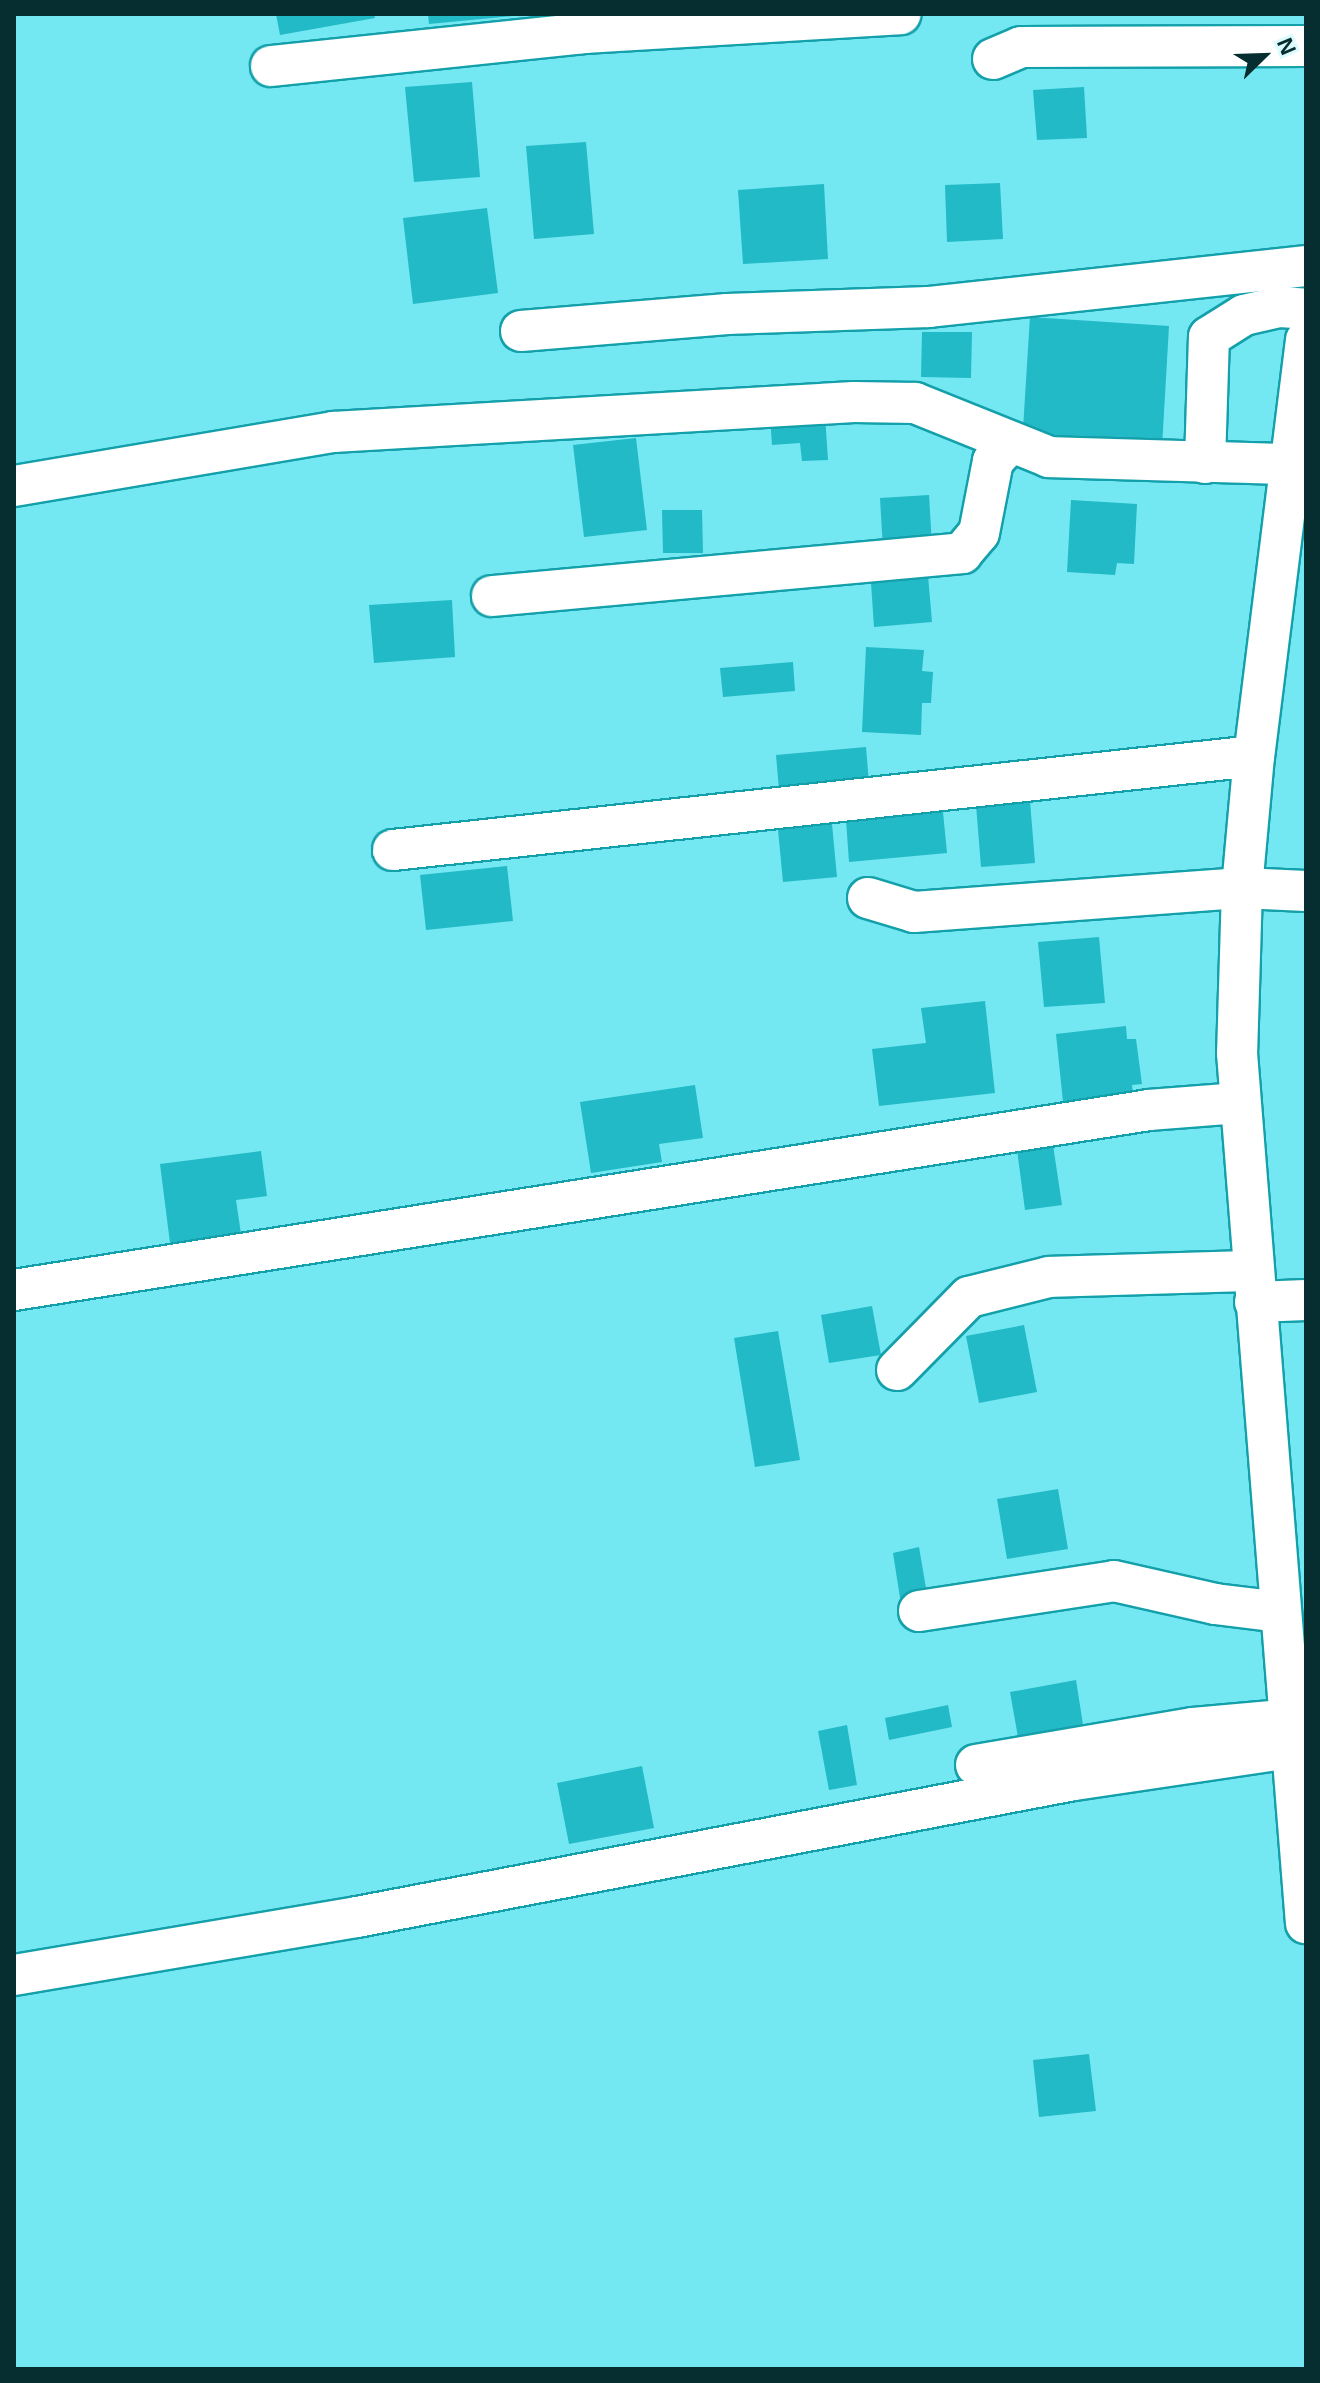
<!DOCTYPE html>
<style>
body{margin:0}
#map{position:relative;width:1320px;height:2383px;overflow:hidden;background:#73e8f2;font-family:Arial,sans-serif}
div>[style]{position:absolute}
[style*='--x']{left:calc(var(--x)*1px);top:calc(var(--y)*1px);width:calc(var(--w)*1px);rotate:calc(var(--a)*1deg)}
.building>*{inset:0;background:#21bac6}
.roads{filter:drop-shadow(2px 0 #14a0aa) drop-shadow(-2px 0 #14a0aa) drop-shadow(0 2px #14a0aa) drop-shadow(0 -2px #14a0aa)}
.minor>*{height:40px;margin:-20px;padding:0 20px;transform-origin:20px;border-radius:20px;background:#fff}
span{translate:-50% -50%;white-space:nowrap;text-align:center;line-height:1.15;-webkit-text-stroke:6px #dcfbfe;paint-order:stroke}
.frame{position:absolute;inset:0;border:16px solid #062e31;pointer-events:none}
.north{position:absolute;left:1224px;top:16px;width:80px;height:80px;-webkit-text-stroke:6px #dcfbfe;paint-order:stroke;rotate:67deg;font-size:22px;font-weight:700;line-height:32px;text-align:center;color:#062e31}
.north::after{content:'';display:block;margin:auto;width:28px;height:36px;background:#062e31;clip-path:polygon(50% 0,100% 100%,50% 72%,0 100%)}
</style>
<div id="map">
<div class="building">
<i style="clip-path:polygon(276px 14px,374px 14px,375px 18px,280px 35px)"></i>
<i style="clip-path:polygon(428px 14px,512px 14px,512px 16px,429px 24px)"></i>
<i style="clip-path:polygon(472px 82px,480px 177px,414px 182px,405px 87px)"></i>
<i style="clip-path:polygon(1084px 87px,1087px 138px,1037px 140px,1033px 90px)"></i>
<i style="clip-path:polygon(586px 142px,594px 234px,534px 239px,526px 146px)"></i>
<i style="clip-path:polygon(1000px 183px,1003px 239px,947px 242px,945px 185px)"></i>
<i style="clip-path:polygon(824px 184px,828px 259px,743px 264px,738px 190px)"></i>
<i style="clip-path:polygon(487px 208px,498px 293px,413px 304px,403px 218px)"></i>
<i style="clip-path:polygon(1030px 317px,1169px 326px,1162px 447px,1062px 442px,1023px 429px)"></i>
<i style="clip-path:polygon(922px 332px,972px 332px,971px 378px,921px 377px)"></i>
<i style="clip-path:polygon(825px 415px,828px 460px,802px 461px,800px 443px,772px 445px,770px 417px)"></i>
<i style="clip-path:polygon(636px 438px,647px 530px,584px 537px,573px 445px)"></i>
<i style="clip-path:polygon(929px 495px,932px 545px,883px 549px,880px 498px)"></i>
<i style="clip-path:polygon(1071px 500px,1137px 504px,1134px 564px,1117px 563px,1115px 575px,1067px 572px)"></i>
<i style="clip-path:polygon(662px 510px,702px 510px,703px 553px,663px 553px)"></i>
<i style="clip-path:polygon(927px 564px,932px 622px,874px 627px,870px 568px)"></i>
<i style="clip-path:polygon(452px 600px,455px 657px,374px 663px,369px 605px)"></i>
<i style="clip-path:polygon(866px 647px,924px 650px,922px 671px,933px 672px,931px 703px,922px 703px,921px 735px,862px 732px)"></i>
<i style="clip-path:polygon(793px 662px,795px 691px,723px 697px,720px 668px)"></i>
<i style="clip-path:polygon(866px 747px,869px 783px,779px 790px,776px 755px)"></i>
<i style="clip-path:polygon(1030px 801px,1035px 863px,981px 867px,976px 805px)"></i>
<i style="clip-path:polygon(943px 812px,947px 853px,849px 862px,846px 820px)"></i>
<i style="clip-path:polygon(832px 824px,837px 877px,783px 882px,778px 830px)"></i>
<i style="clip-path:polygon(507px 866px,513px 921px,426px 930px,420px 875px)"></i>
<i style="clip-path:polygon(1099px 937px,1105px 1003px,1044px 1007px,1038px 942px)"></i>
<i style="clip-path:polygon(985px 1001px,995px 1093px,879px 1106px,872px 1049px,926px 1043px,921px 1008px)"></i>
<i style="clip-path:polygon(1126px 1026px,1127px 1039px,1136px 1039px,1142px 1084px,1132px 1085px,1133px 1094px,1063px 1102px,1056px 1034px)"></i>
<i style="clip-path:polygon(695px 1085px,703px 1138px,659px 1144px,662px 1162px,591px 1173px,580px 1102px)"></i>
<i style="clip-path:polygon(1053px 1145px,1062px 1205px,1025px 1210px,1017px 1150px)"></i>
<i style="clip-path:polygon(261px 1151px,267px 1196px,236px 1200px,241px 1234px,170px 1243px,160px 1164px)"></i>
<i style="clip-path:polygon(872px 1306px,881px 1355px,829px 1363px,821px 1315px)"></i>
<i style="clip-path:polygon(1024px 1325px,1037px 1392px,979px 1403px,966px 1336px)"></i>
<i style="clip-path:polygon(778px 1331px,800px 1460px,755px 1467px,734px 1338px)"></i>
<i style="clip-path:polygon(1058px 1489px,1068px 1549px,1007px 1559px,997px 1499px)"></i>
<i style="clip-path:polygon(919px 1547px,927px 1594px,900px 1598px,893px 1553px)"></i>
<i style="clip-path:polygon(1076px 1680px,1084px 1731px,1019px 1743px,1010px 1692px)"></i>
<i style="clip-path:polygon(948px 1705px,952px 1727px,889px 1740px,885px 1718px)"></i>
<i style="clip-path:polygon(847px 1725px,857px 1785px,829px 1790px,818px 1731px)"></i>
<i style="clip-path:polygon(642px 1766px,654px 1828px,569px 1844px,557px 1783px)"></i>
<i style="clip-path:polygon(1089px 2054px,1096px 2111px,1039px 2117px,1033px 2060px)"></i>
</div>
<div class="roads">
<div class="minor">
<i style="--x:993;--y:59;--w:30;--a:-23"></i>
<i style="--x:1021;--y:47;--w:285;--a:-0.2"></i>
<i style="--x:271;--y:66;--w:314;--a:-6"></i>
<i style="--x:583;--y:33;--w:318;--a:-3.4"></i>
<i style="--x:521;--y:331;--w:207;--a:-4.7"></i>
<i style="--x:727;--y:314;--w:202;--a:-2"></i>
<i style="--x:929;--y:307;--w:379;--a:-6.2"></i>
<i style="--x:1306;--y:340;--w:419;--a:97.1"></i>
<i style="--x:1254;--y:756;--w:133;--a:95.2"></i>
<i style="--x:1242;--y:888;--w:165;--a:91.7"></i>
<i style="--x:1237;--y:1053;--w:873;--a:85.47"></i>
<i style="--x:1205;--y:463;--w:126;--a:-88.2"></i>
<i style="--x:1209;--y:337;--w:41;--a:-32.2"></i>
<i style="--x:1244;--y:315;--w:37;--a:-13"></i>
<i style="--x:1280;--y:307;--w:26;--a:4"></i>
<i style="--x:14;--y:486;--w:324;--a:-9.6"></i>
<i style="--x:333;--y:432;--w:522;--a:-3.3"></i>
<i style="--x:854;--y:402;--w:61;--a:0.9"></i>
<i style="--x:915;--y:403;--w:144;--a:21.9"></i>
<i style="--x:1049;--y:457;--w:240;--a:1.7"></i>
<i style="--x:492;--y:596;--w:472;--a:-5.2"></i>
<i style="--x:962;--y:553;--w:26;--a:-50"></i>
<i style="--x:979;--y:533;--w:73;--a:-79"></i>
<i style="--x:993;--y:461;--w:26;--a:-47"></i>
<i style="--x:393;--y:850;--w:866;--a:-6.23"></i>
<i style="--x:868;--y:898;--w:48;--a:16.9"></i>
<i style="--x:914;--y:912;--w:329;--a:-4.2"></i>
<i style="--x:1242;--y:888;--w:64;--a:2.7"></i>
<i style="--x:14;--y:1290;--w:1149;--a:-9.01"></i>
<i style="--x:1149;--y:1110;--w:90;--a:-4.4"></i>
<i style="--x:1255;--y:1302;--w:51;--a:-2.2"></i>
<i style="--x:897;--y:1370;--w:103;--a:-45.4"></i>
<i style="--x:969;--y:1297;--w:82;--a:-14"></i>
<i style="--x:1049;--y:1277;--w:204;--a:-1.7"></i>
<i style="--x:919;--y:1611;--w:197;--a:-8.7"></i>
<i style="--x:1114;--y:1581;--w:104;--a:12.8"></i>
<i style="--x:1215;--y:1604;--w:65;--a:7"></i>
<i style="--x:976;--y:1765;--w:220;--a:-9.7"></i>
<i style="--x:1193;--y:1728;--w:113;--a:-5.1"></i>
<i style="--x:14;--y:1975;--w:348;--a:-9.6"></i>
<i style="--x:357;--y:1917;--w:730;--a:-10.82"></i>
<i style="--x:1074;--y:1780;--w:219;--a:-8.4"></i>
</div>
</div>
<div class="frame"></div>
<div class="north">N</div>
</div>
